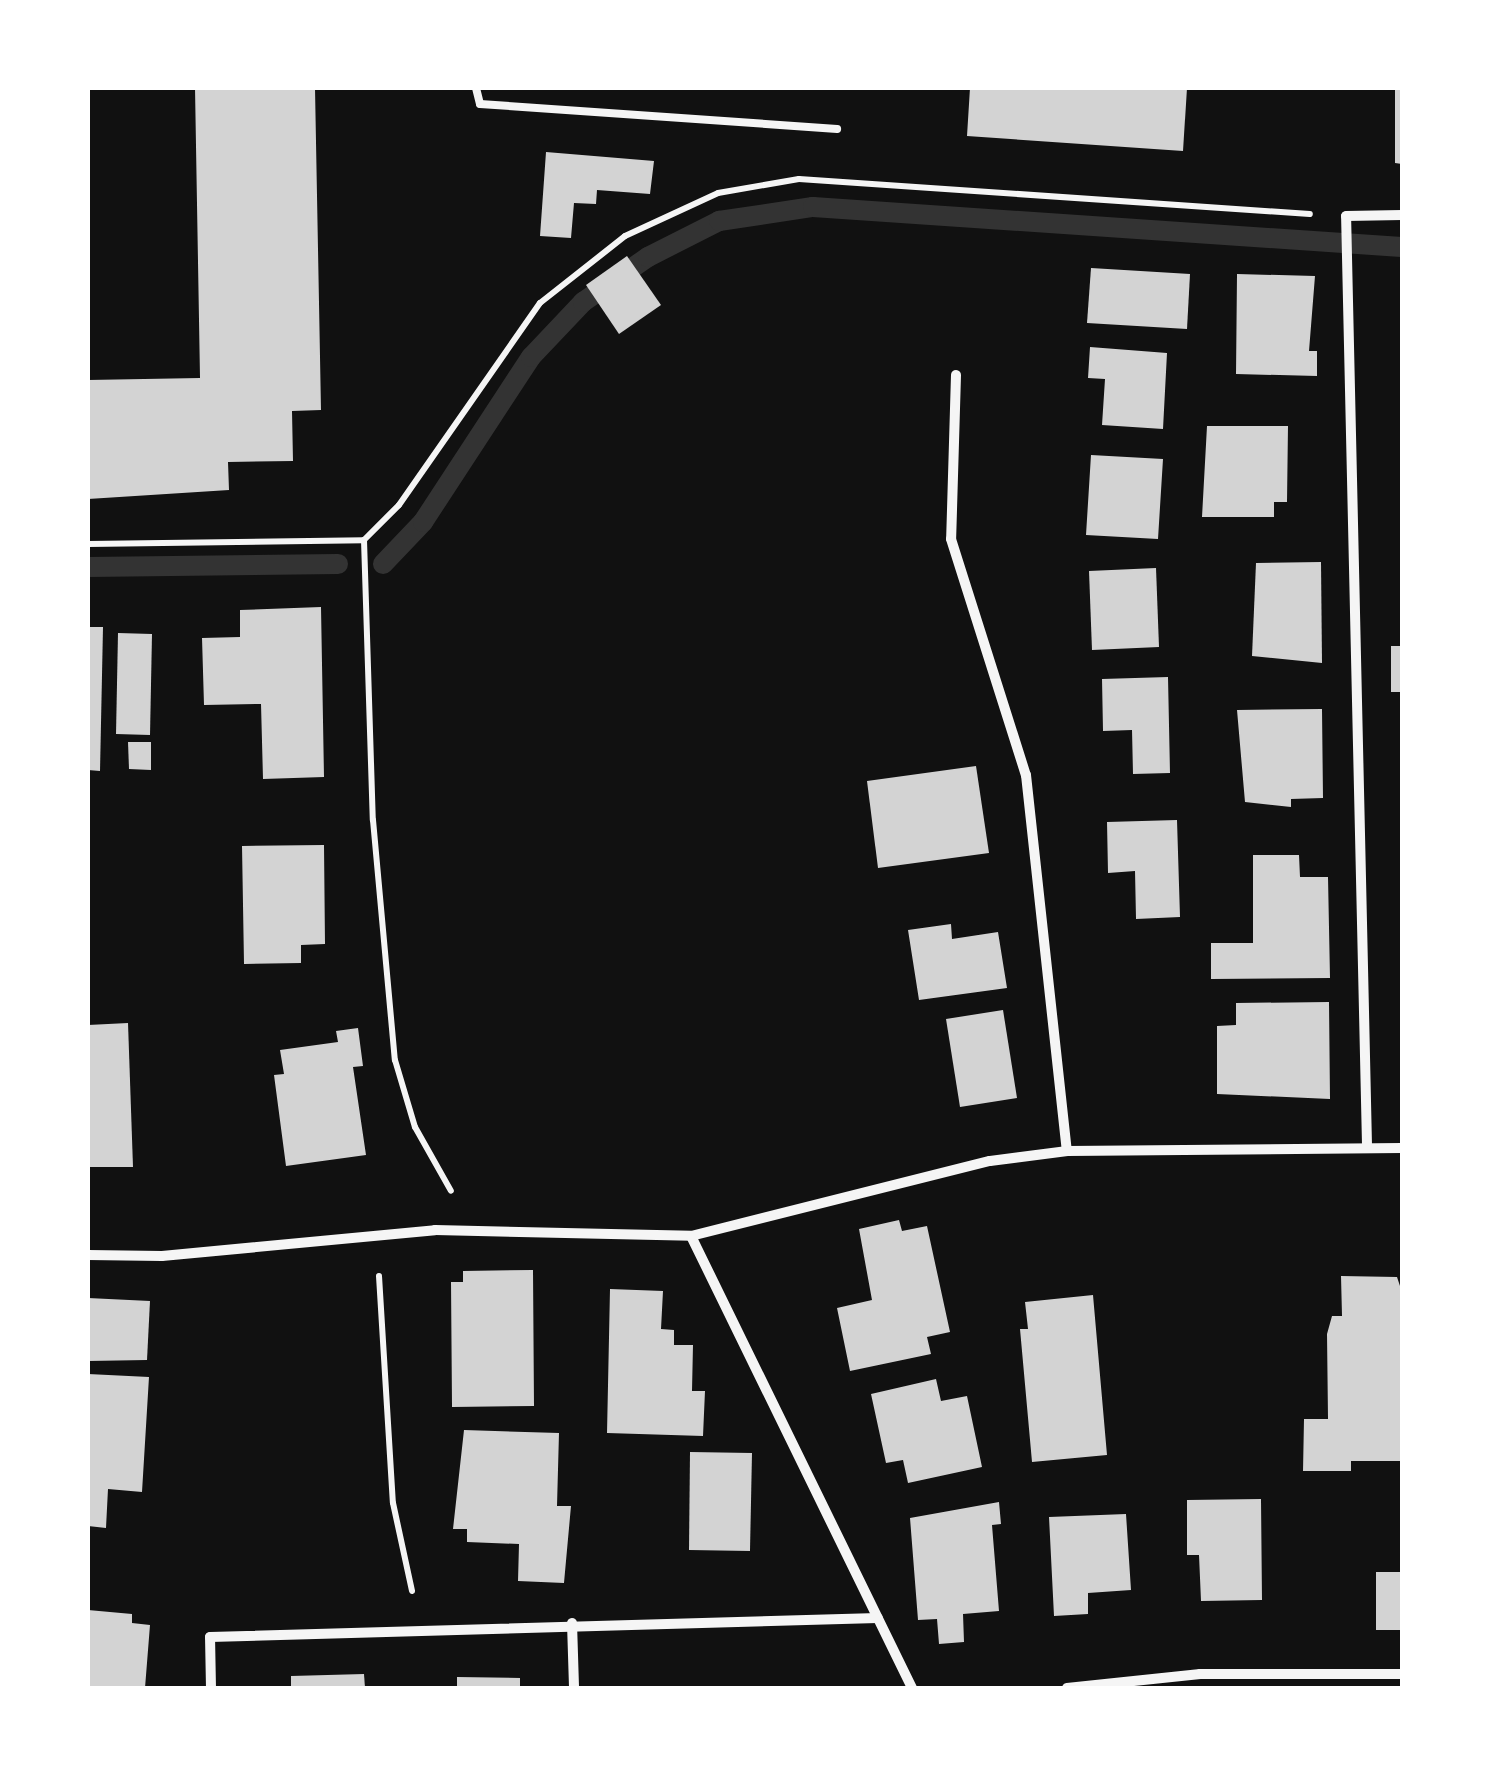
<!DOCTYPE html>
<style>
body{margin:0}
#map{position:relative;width:1490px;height:1776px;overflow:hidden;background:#111;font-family:Rubik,sans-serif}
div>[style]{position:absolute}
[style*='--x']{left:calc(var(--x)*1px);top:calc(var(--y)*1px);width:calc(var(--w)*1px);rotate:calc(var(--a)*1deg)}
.stream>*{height:20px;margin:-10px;padding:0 10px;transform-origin:10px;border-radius:10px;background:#333}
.building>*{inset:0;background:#d3d3d3}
.path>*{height:6px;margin:-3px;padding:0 3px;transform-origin:3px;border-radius:3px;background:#f5f5f5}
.service>*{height:8px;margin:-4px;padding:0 4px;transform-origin:4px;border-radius:4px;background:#f5f5f5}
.minor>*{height:10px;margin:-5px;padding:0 5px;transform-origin:5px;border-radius:5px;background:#f5f5f5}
span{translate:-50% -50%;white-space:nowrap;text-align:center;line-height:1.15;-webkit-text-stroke:8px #fff;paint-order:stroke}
.frame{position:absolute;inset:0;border:90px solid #fff;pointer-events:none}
</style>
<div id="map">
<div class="stream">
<i style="--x:383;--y:564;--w:58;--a:-46.4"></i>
<i style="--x:423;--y:522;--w:197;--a:-56.8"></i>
<i style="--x:531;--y:357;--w:76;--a:-46.6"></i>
<i style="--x:583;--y:302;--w:79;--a:-34.7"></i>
<i style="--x:648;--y:257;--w:80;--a:-26.9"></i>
<i style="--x:719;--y:221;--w:95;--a:-8.5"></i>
<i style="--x:813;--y:207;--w:590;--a:3.89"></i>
<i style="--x:88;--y:567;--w:250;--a:-0.7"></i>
</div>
<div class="building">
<i style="clip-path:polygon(195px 88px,315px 88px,321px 410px,292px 411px,293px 461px,228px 462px,229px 490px,88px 499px,88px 380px,200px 378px)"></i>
<i style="clip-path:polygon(970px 88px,1187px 88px,1183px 151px,967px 136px)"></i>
<i style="clip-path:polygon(1395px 88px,1402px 88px,1402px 164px,1395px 163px)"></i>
<i style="clip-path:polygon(546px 152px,654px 161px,650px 194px,597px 190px,596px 204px,574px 203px,571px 238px,540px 236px)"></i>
<i style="clip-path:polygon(627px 256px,661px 305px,619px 334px,586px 285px)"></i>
<i style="clip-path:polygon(1091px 268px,1190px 274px,1187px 329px,1087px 323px)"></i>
<i style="clip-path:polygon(1237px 274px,1315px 276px,1309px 351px,1317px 351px,1317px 376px,1236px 374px)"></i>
<i style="clip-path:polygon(1090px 347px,1167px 353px,1163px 429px,1102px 425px,1105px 379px,1088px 378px)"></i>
<i style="clip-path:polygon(1207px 426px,1288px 426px,1287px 502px,1274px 502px,1274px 517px,1202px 517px)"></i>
<i style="clip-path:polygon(1091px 455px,1163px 459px,1158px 539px,1086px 535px)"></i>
<i style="clip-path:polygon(1321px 562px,1322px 663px,1252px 656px,1256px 563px)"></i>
<i style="clip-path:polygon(1156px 568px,1159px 647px,1092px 650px,1089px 571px)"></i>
<i style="clip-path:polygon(321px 607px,324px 777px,263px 779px,261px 704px,204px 705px,202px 638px,240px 637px,240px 610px)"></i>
<i style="clip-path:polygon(88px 627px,103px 627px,100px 771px,88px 770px)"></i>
<i style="clip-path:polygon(118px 633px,152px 634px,150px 735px,116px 734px)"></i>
<i style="clip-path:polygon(1391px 646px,1402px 646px,1402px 692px,1391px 692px)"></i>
<i style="clip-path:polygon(1168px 677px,1170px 773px,1133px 774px,1132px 730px,1103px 731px,1102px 679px)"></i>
<i style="clip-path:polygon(1322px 709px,1323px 798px,1291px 799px,1291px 807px,1245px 802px,1237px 710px)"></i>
<i style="clip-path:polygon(128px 742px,151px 742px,151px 770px,129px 769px)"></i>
<i style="clip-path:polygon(976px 766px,989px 853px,878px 868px,867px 781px)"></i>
<i style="clip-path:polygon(1177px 820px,1180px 917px,1136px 919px,1135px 871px,1108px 873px,1107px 822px)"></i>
<i style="clip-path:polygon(324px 845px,325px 944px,301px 945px,301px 963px,244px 964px,242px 846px)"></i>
<i style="clip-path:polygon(1253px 855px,1299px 855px,1300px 877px,1328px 877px,1330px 978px,1211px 979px,1211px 943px,1253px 943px)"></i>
<i style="clip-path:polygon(951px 924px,952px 939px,998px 932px,1007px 988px,919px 1000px,908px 930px)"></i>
<i style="clip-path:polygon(1329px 1002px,1330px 1099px,1217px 1094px,1217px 1026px,1236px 1025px,1236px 1003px)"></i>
<i style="clip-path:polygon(1003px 1010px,1017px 1098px,960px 1107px,946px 1019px)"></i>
<i style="clip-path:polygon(128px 1023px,133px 1167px,88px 1167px,88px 1025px)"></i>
<i style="clip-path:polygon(358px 1028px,363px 1066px,353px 1067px,366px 1155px,286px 1166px,274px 1075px,284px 1074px,280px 1050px,338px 1042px,336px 1031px)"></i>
<i style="clip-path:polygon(899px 1220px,902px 1231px,927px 1226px,950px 1332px,927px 1337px,931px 1354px,850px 1371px,837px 1308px,872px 1300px,859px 1229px)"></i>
<i style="clip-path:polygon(533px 1270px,534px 1406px,452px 1407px,451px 1282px,463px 1282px,463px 1271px)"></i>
<i style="clip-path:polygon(1341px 1276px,1397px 1277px,1402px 1292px,1402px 1461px,1351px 1461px,1351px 1471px,1303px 1471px,1304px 1419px,1328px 1419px,1327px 1334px,1332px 1316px,1342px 1316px)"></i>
<i style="clip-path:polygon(610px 1289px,663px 1291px,661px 1329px,674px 1330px,674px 1345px,693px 1345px,692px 1391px,705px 1391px,703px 1436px,607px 1433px)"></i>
<i style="clip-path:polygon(1093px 1295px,1107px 1455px,1032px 1462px,1020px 1329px,1028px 1329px,1025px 1302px)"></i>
<i style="clip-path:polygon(88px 1298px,150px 1301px,147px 1360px,88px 1361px)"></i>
<i style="clip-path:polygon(88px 1374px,149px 1377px,142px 1492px,108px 1489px,106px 1528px,88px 1526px)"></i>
<i style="clip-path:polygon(936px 1379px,941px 1401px,967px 1396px,982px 1467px,908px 1483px,903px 1460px,886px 1463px,871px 1394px)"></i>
<i style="clip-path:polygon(464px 1430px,559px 1433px,557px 1506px,571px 1506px,564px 1583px,518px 1581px,519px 1544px,467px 1542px,467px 1529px,453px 1529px)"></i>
<i style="clip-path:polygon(690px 1452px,752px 1453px,750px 1551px,689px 1550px)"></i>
<i style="clip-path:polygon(1261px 1499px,1262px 1600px,1201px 1601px,1199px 1555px,1187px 1555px,1187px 1500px)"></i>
<i style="clip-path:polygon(999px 1502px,1001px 1524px,992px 1525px,999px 1611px,963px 1614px,964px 1642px,939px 1644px,937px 1619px,918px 1620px,910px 1518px)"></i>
<i style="clip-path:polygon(1126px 1514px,1131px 1590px,1088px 1593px,1088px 1614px,1054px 1616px,1049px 1517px)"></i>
<i style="clip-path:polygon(1376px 1572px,1402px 1572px,1402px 1630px,1376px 1630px)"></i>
<i style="clip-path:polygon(88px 1610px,132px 1614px,132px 1623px,150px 1625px,145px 1688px,88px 1688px)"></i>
<i style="clip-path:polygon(364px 1674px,365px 1688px,291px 1688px,291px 1676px)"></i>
<i style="clip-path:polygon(457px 1677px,520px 1678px,520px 1688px,457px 1688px)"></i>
</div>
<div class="path">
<i style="--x:364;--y:540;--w:280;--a:88.2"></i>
<i style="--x:373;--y:820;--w:241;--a:84.8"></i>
<i style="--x:395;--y:1060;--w:70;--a:73.4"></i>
<i style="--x:415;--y:1127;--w:73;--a:60.6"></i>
<i style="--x:88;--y:544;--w:276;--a:-0.8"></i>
<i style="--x:364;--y:540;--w:49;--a:-45"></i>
<i style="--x:399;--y:505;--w:246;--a:-55.1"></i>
<i style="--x:540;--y:303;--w:108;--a:-38.2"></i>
<i style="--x:625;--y:236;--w:102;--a:-24.8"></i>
<i style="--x:718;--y:193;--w:82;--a:-9.8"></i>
<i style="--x:799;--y:179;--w:512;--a:3.92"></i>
<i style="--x:379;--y:1276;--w:227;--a:86.5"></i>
<i style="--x:393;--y:1503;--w:90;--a:77.8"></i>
</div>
<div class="service">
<i style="--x:476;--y:88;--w:16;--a:76"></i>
<i style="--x:480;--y:104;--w:358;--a:4"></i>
</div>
<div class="minor">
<i style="--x:956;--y:375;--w:164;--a:91.7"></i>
<i style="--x:951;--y:539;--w:248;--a:72.4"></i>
<i style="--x:1026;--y:775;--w:378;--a:83.8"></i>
<i style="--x:1367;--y:1145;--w:929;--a:-91.29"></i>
<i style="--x:1346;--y:216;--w:56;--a:-1"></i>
<i style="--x:691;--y:1236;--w:503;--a:63.94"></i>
<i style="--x:88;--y:1255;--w:74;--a:0.8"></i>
<i style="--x:162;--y:1256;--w:274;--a:-5.4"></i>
<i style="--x:435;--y:1230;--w:256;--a:1.3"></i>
<i style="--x:691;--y:1236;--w:308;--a:-14.1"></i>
<i style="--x:990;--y:1161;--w:78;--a:-7.4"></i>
<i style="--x:1067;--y:1151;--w:335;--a:-0.5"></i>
<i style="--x:572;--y:1623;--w:65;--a:88.2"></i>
<i style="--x:211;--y:1688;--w:51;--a:-91.1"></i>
<i style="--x:210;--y:1637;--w:668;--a:-1.63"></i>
<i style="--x:1067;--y:1688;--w:134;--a:-6"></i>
<i style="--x:1200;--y:1674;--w:202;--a:0"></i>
</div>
<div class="frame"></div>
</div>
